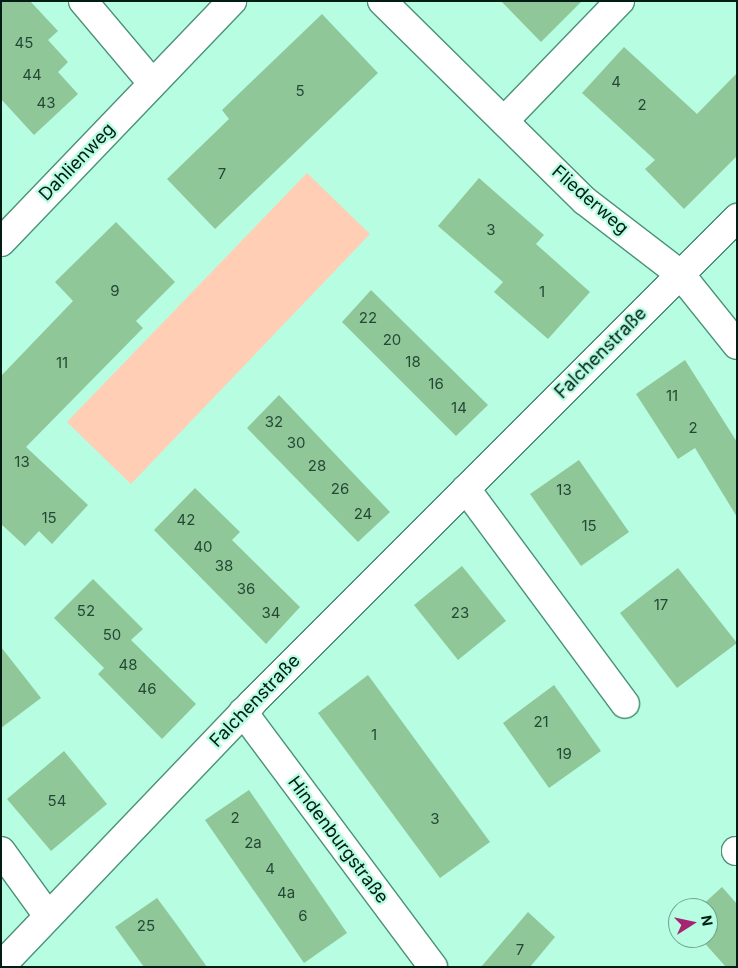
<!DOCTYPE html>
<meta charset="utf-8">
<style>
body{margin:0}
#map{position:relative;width:738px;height:968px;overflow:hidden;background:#b6fde2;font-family:Inter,sans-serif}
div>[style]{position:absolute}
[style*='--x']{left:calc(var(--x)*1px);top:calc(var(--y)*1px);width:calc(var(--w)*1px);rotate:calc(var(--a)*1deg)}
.green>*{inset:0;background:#ffceb4}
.building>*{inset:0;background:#8fc798}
.roads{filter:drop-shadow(1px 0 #4d927a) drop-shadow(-1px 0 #4d927a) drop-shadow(0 1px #4d927a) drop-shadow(0 -1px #4d927a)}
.minor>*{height:28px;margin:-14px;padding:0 14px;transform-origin:14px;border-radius:14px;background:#fff}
span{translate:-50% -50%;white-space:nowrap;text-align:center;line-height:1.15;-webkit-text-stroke:4.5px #b6fde2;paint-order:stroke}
.number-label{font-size:15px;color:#244835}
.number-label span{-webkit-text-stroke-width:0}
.street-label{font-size:18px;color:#011d14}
.frame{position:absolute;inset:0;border:2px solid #011d14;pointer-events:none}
.north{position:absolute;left:668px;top:898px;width:50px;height:50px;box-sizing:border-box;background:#b6fde2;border:1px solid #6ea390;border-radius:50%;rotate:80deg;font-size:14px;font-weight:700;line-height:20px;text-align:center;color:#011d14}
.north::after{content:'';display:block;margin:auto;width:18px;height:22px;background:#a62472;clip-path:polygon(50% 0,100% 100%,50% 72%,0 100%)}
</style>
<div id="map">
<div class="green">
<i style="clip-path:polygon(307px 173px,370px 234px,131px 484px,67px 422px)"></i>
</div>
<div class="building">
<i style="clip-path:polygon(1px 1px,30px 1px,58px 31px,48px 40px,68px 62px,58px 72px,78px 94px,34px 135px,1px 99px)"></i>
<i style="clip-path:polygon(501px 1px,582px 1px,541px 42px)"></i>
<i style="clip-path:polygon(322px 14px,378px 73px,215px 229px,167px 179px,229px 119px,222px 110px)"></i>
<i style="clip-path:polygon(624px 47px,697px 114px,737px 73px,737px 156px,684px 209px,645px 169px,655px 160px,582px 93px)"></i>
<i style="clip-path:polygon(479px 178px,544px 235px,536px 244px,590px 292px,548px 339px,494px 292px,503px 282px,438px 226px)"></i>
<i style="clip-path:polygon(116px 222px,175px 282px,136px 321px,143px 328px,26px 447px,88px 505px,52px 544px,39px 531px,25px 546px,1px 524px,1px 376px,73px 301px,55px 282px)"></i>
<i style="clip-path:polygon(371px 290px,488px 405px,456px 436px,342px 322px)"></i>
<i style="clip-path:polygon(685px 360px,737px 442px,737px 517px,695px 448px,678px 459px,636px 394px)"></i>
<i style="clip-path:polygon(279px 395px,390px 512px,358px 542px,247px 428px)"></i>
<i style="clip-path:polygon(579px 460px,629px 532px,581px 566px,530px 494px)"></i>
<i style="clip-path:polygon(195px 488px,240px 532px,232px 540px,300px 607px,266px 644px,154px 530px)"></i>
<i style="clip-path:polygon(462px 566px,506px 621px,458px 660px,414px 605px)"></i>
<i style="clip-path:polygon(678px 568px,737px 643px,677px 688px,620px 613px)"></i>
<i style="clip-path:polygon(93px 579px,143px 629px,131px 640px,196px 704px,162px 739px,98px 674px,104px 668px,54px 618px)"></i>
<i style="clip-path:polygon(1px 647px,41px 698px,1px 728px)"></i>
<i style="clip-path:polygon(368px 675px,490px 842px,440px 878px,318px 713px)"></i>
<i style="clip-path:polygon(554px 685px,601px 751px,549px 788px,503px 723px)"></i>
<i style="clip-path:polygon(64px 751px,107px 804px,51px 851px,7px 799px)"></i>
<i style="clip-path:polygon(249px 790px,347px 933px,304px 963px,205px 820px)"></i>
<i style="clip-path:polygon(722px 887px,737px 904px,737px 967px,726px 967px,700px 938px,708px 938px,708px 908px,699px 908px)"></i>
<i style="clip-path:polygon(157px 898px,177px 925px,207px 967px,144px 967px,115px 927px)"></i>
<i style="clip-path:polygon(528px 912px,555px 937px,530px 967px,481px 967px)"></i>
</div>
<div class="roads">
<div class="minor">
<i style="--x:83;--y:1;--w:107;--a:49.9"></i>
<i style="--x:382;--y:1;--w:285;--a:44.6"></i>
<i style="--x:585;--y:201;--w:120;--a:37.5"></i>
<i style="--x:680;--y:274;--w:91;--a:51.2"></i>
<i style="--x:504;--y:121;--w:167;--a:-46"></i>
<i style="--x:1;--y:242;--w:334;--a:-46.2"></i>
<i style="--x:466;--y:489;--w:267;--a:53.5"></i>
<i style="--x:243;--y:712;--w:318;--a:53.3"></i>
<i style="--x:1;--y:851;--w:80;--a:54.1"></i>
<i style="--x:736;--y:851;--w:1;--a:0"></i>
<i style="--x:1;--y:966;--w:364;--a:-46.3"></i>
<i style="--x:252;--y:703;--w:686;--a:-45"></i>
</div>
</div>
<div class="number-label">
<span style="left:24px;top:43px">45</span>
<span style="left:32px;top:75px">44</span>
<span style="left:616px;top:82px">4</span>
<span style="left:300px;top:91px">5</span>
<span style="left:46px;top:103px">43</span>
<span style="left:642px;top:105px">2</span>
<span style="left:222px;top:174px">7</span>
<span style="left:491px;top:230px">3</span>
<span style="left:115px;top:291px">9</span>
<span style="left:542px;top:292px">1</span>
<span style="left:368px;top:318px">22</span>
<span style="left:392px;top:340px">20</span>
<span style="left:413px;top:362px">18</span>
<span style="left:62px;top:363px">11</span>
<span style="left:436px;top:384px">16</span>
<span style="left:672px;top:396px">11</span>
<span style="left:459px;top:408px">14</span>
<span style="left:274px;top:422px">32</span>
<span style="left:693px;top:428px">2</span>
<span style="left:296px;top:443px">30</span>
<span style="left:22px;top:462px">13</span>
<span style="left:317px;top:466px">28</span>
<span style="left:340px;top:489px">26</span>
<span style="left:564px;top:490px">13</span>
<span style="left:363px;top:514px">24</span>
<span style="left:49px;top:518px">15</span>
<span style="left:186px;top:520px">42</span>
<span style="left:589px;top:526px">15</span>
<span style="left:203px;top:547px">40</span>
<span style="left:224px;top:566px">38</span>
<span style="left:246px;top:589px">36</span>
<span style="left:661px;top:605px">17</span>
<span style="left:86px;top:611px">52</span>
<span style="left:271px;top:613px">34</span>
<span style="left:460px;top:613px">23</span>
<span style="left:112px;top:635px">50</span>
<span style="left:128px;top:665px">48</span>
<span style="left:147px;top:689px">46</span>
<span style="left:541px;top:722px">21</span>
<span style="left:374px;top:735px">1</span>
<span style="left:564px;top:754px">19</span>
<span style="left:57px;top:801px">54</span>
<span style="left:235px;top:818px">2</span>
<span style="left:435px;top:819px">3</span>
<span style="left:253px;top:843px">2a</span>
<span style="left:270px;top:869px">4</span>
<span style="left:286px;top:893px">4a</span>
<span style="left:303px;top:916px">6</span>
<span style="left:146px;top:926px">25</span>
<span style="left:520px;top:950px">7</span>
</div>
<div class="street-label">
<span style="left:77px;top:162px;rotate:-46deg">Dahlienweg</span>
<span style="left:590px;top:200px;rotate:41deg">Fliederweg</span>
<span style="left:601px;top:353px;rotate:-45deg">Falchenstraße</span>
<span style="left:255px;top:701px;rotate:-46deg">Falchenstraße</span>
<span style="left:338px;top:840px;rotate:53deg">Hindenburgstraße</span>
</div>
<div class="frame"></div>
<div class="north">N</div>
</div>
